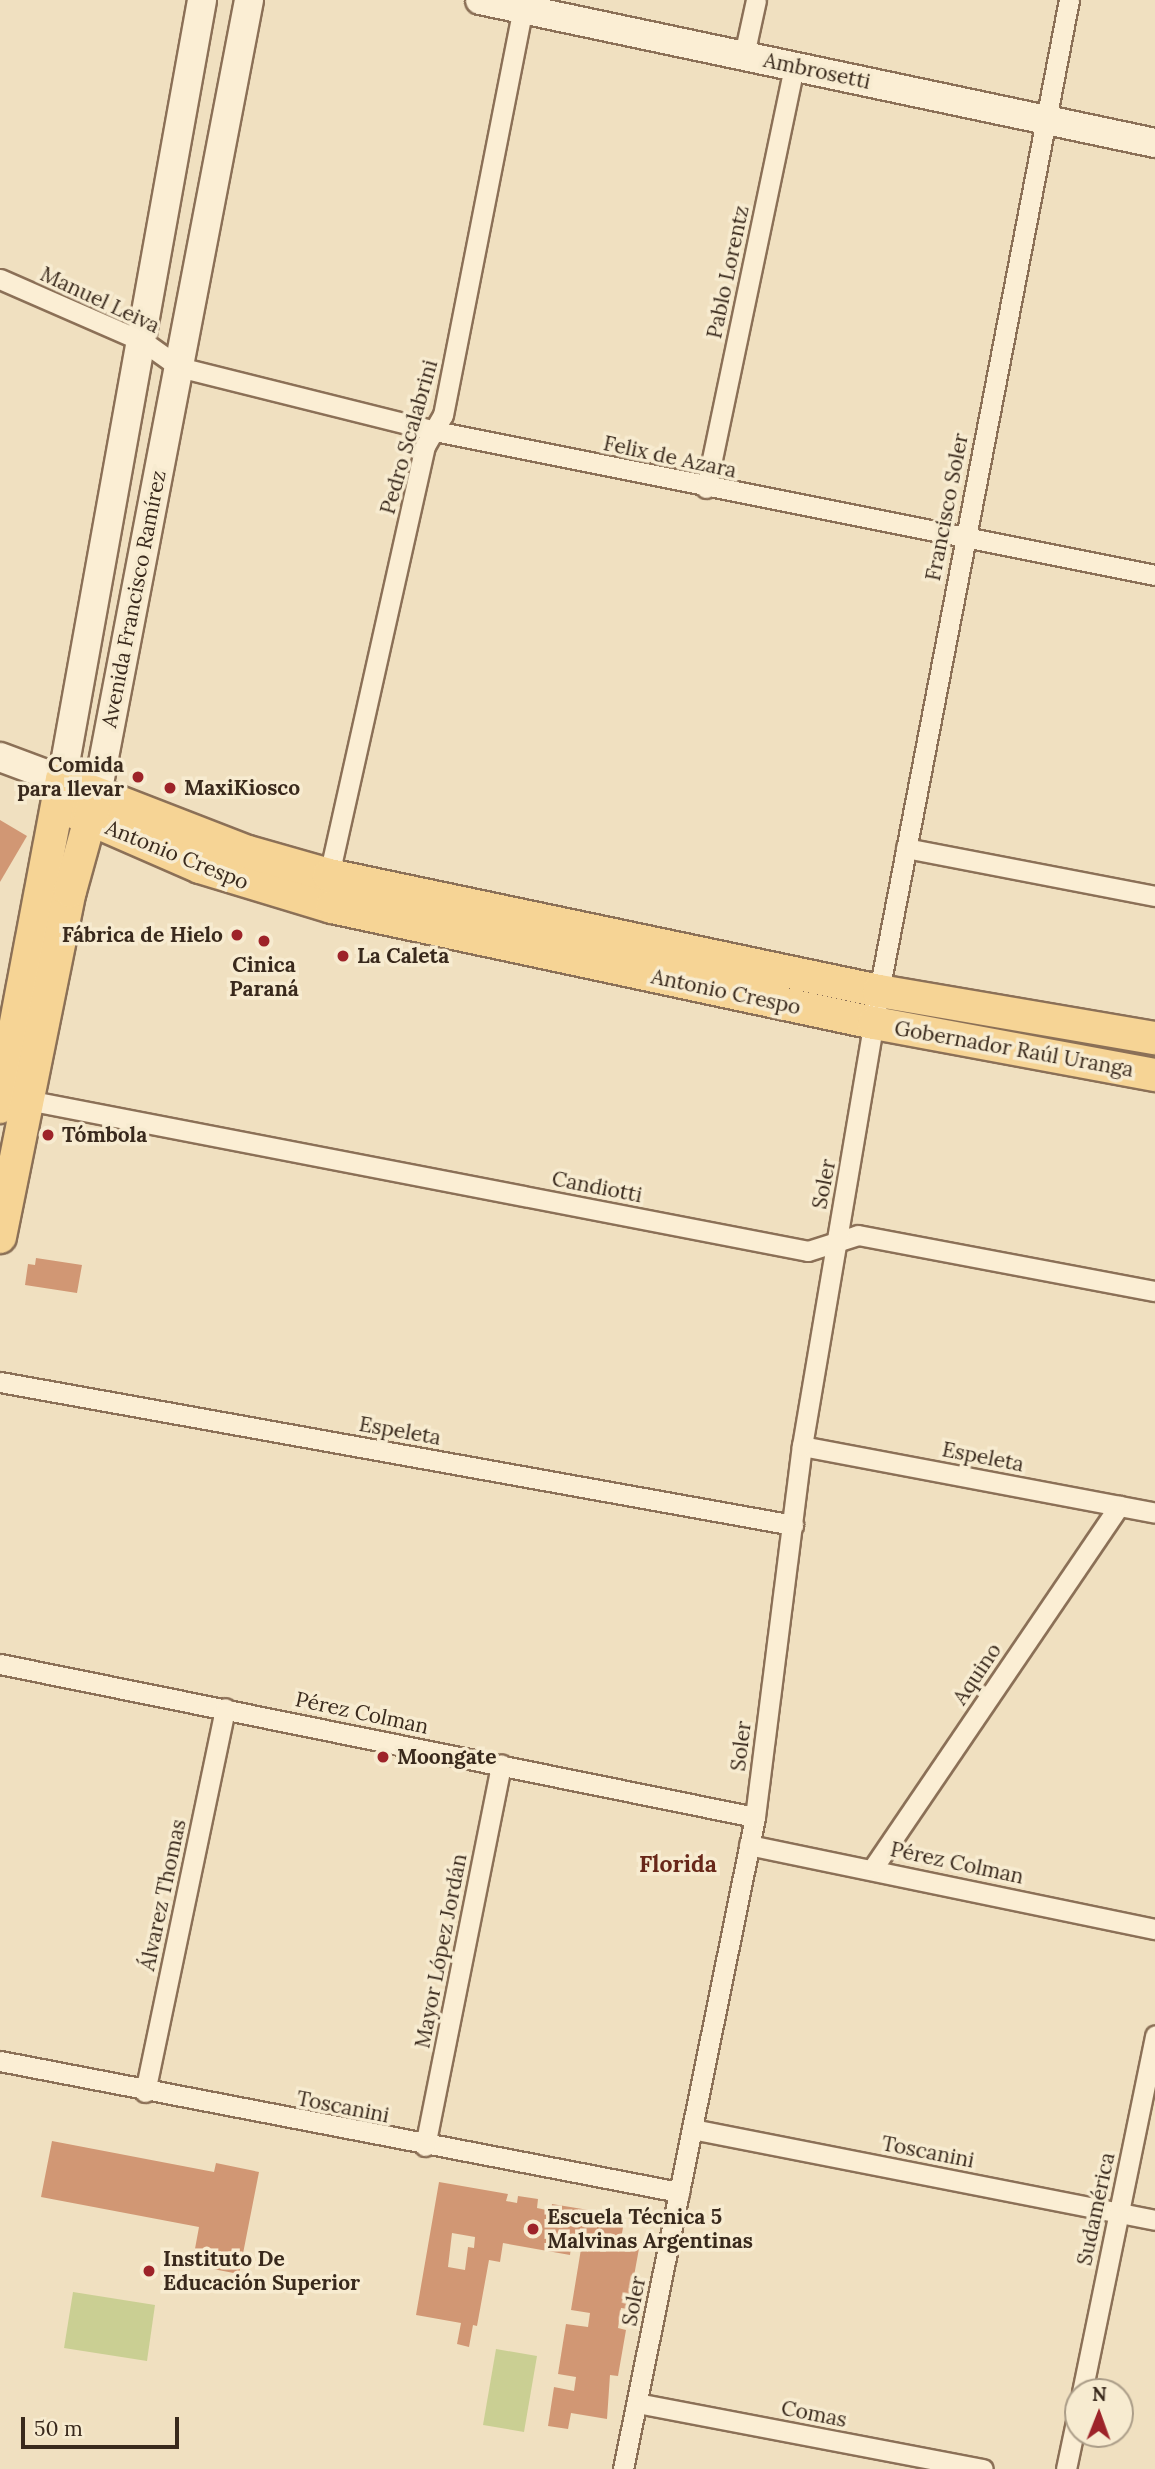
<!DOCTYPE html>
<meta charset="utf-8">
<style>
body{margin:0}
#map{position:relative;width:1155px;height:2469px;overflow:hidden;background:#f0e0c0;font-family:Lora,serif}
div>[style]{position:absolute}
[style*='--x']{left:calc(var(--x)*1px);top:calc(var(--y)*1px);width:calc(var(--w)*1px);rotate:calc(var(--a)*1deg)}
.green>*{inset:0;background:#cacf93}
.building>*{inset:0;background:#d19774}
.roads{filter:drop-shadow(2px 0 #8b7057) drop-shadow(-2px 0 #8b7057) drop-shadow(0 2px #8b7057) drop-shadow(0 -2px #8b7057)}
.street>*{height:19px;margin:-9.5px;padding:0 9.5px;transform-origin:9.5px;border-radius:9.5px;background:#fbeed4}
.secondary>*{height:28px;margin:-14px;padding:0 14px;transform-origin:14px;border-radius:14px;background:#fbeed4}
.primary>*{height:32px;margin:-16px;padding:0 16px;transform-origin:16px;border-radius:16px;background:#f6d495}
.dots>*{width:19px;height:19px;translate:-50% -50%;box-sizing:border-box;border:4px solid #f7ebd0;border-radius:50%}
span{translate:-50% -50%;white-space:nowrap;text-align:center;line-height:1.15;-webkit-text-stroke:7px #f7ebd0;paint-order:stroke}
.street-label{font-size:21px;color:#39291c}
.poi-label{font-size:21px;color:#39291c;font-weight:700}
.right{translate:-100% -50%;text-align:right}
.left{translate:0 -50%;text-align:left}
.neighbourhood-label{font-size:23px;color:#682719;font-weight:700}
.north{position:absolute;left:1064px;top:2378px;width:70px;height:70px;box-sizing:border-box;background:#f7ebd0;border:2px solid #ab9d88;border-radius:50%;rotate:1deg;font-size:19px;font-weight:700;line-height:28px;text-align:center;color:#39291c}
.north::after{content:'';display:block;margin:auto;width:24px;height:32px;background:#9d2329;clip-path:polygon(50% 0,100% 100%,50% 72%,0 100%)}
.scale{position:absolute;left:21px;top:2417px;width:158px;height:32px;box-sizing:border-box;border:4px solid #39291c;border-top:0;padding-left:9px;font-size:21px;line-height:24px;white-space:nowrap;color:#39291c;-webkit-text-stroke:5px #f7ebd0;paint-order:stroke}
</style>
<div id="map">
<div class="green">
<i style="clip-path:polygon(73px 2292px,155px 2305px,147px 2361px,64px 2348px)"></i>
<i style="clip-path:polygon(496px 2349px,537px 2356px,524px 2432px,483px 2425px)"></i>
</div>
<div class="building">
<i style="clip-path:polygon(0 820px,27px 836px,0 882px)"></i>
<i style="clip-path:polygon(36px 1258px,82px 1265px,77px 1293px,25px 1285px,28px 1264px,35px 1265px)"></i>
<i style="clip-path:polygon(52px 2141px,214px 2172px,216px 2163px,259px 2172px,239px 2274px,192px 2265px,199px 2227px,41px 2197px)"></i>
<i style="clip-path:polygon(evenodd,439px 2182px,508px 2194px,506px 2201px,517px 2203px,518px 2196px,538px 2199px,537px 2208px,551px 2211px,552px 2204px,625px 2216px,621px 2239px,640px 2243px,628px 2309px,621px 2308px,618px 2328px,626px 2330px,618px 2376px,610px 2375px,607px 2419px,571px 2413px,568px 2429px,548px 2426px,554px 2387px,574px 2391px,576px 2377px,558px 2374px,566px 2324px,588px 2327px,590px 2313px,571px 2310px,581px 2249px,571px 2247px,570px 2255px,503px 2243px,500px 2262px,489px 2260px,477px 2326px,473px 2325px,469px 2347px,457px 2344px,461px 2323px,416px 2315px,439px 2182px,452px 2233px,475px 2237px,474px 2248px,468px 2247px,465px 2270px,448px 2267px,452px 2233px)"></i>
</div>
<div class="roads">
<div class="street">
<i style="--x:744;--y:55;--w:56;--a:-77.7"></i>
<i style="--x:0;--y:279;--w:157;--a:23.6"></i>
<i style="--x:144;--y:342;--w:43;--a:35.5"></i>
<i style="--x:179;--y:367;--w:264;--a:14"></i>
<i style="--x:435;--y:431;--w:734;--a:11.31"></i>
<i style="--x:706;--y:488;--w:432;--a:-78.2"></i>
<i style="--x:906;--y:848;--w:254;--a:10.9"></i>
<i style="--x:329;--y:875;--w:440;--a:-77.4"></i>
<i style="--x:425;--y:446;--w:36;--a:-60"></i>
<i style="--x:443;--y:415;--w:414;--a:-78.9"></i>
<i style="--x:27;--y:1100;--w:795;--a:10.94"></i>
<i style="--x:808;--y:1251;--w:52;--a:-17.7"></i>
<i style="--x:858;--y:1235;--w:302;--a:10.7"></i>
<i style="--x:0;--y:1382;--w:806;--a:10.22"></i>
<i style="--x:802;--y:1446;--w:359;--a:10.7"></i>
<i style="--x:0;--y:1664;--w:770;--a:11.46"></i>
<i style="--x:749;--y:1845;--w:415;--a:11.7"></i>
<i style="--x:873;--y:1868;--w:438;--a:-55.8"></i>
<i style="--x:0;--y:2061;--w:692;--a:10.92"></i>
<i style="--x:145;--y:2092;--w:392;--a:-78.2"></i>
<i style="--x:692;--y:2129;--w:472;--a:11.1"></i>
<i style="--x:425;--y:2146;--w:389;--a:-78.7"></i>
<i style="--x:1082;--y:2392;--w:364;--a:-78.4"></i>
<i style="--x:637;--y:2403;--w:352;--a:10.8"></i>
<i style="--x:623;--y:2469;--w:665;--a:-78.55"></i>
<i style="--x:755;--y:1817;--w:374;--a:-82.8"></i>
<i style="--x:802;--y:1446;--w:461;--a:-80.4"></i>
<i style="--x:879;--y:991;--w:1009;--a:-79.15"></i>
<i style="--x:1066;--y:2469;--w:58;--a:-78.1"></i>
</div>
<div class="secondary">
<i style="--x:480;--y:0;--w:690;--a:11.96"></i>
<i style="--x:0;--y:757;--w:66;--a:20.4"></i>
<i style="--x:62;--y:780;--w:792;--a:-79.82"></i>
<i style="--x:97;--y:794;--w:808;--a:-79.16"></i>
</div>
<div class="primary">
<i style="--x:58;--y:805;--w:155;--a:23.6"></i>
<i style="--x:200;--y:867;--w:138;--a:16.9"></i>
<i style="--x:332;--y:907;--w:554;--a:12.08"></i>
<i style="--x:874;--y:1023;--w:286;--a:10.5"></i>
<i style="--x:0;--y:1107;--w:333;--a:-79.3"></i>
<i style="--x:62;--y:780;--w:199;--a:21.2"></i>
<i style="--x:248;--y:852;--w:84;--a:15.9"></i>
<i style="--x:329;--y:875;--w:562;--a:11.91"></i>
<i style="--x:879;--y:991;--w:280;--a:9.7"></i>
<i style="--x:0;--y:1237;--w:353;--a:-78.6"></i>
<i style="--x:70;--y:891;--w:93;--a:-74.5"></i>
</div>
</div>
<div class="dots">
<i style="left:138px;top:777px;background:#9d2329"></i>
<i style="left:170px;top:788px;background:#9d2329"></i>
<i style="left:237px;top:935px;background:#9d2329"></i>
<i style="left:264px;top:941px;background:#9d2329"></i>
<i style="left:343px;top:956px;background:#9d2329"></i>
<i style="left:48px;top:1135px;background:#9d2329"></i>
<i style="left:383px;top:1757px;background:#9d2329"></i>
<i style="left:533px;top:2229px;background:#9d2329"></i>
<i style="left:149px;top:2271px;background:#9d2329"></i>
</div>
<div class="street-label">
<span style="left:817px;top:71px;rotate:12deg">Ambrosetti</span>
<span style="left:728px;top:272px;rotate:-78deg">Pablo Lorentz</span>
<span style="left:100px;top:300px;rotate:25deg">Manuel Leiva</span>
<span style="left:409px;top:437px;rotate:-74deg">Pedro Scalabrini</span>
<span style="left:670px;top:457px;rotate:12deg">Felix de Azara</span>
<span style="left:947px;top:507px;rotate:-79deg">Francisco Soler</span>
<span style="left:134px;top:599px;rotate:-79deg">Avenida Francisco Ramírez</span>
<span style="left:177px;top:855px;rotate:22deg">Antonio Crespo</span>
<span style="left:726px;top:992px;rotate:12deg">Antonio Crespo</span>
<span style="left:1014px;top:1049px;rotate:10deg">Gobernador Raúl Uranga</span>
<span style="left:824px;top:1184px;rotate:-79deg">Soler</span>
<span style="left:597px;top:1187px;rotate:11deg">Candiotti</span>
<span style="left:400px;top:1431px;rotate:10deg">Espeleta</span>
<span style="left:983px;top:1457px;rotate:11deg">Espeleta</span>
<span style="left:977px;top:1674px;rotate:-56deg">Aquino</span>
<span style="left:362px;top:1713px;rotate:12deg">Pérez Colman</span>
<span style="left:741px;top:1746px;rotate:-83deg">Soler</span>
<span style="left:957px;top:1863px;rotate:12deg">Pérez Colman</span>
<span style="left:163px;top:1895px;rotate:-78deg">Álvarez Thomas</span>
<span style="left:441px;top:1951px;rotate:-79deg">Mayor López Jordán</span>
<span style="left:343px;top:2107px;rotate:11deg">Toscanini</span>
<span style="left:928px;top:2152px;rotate:11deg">Toscanini</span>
<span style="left:1096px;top:2209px;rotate:-78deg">Sudamérica</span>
<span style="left:634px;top:2301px;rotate:-79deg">Soler</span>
<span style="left:814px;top:2414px;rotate:11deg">Comas</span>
</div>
<div class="poi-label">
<span class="right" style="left:124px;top:777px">Comida<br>para llevar</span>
<span class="left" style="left:184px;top:788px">MaxiKiosco</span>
<span class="right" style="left:223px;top:935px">Fábrica de Hielo</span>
<span class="left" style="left:357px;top:956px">La Caleta</span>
<span style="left:264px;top:977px">Cinica<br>Paraná</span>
<span class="left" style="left:62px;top:1135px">Tómbola</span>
<span class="left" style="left:397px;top:1757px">Moongate</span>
<span class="left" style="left:547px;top:2229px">Escuela Técnica 5<br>Malvinas Argentinas</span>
<span class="left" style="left:163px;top:2271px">Instituto De<br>Educación Superior</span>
</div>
<div class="neighbourhood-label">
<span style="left:678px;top:1864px">Florida</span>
</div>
<div class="north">N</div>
<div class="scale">50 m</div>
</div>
